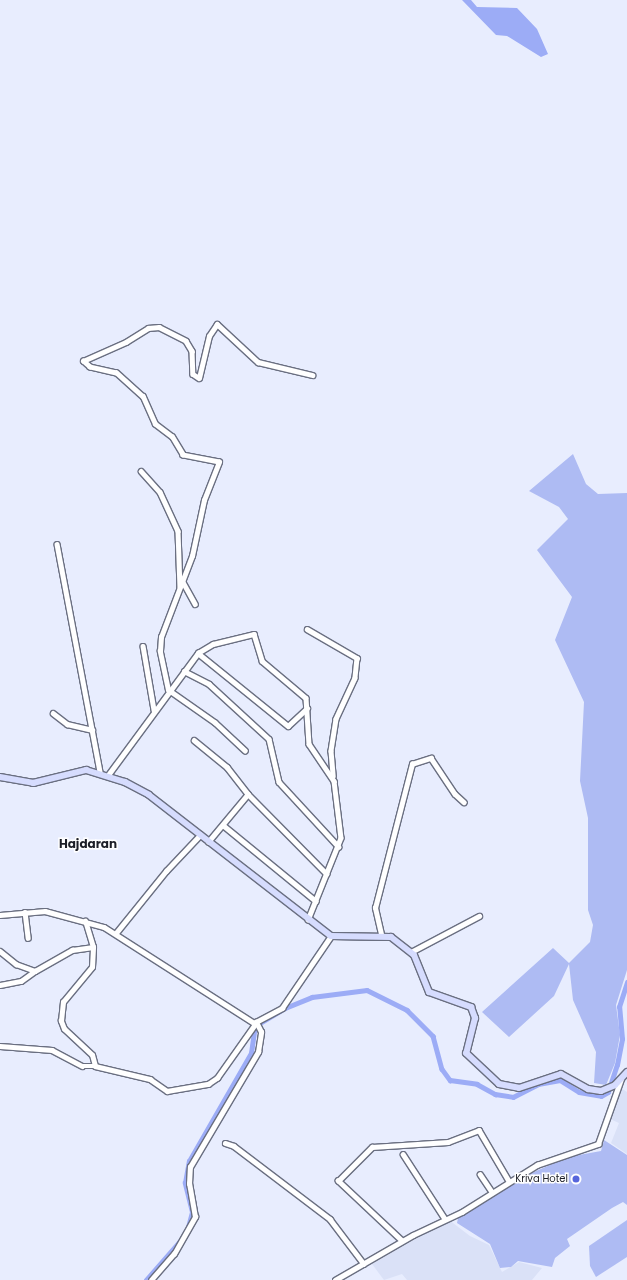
<!DOCTYPE html>
<style>
body{margin:0}
#map{position:relative;width:627px;height:1280px;overflow:hidden;background:#e8edfe;font-family:Poppins,sans-serif}
div>[style]{position:absolute}
[style*='--x']{left:calc(var(--x)*1px);top:calc(var(--y)*1px);width:calc(var(--w)*1px);rotate:calc(var(--a)*1deg)}
.built>*{inset:0;background:#dae1f7}
.green>*{inset:0;background:#aebbf3}
.water>*{inset:0;background:#9cacf6}
.canal>*{height:4.5px;margin:-2.25px;padding:0 2.25px;transform-origin:2.25px;border-radius:2.25px;background:#9cacf6}
.roads{filter:drop-shadow(1px 0 #6a6f81) drop-shadow(-1px 0 #6a6f81) drop-shadow(0 1px #6a6f81) drop-shadow(0 -1px #6a6f81)}
.minor>*{height:4.5px;margin:-2.25px;padding:0 2.25px;transform-origin:2.25px;border-radius:2.25px;background:#fff}
.secondary>*{height:6px;margin:-3px;padding:0 3px;transform-origin:3px;border-radius:3px;background:#d6dcfe}
.dots>*{width:11px;height:11px;translate:-50% -50%;box-sizing:border-box;border:2px solid #fff;border-radius:50%}
span{translate:-50% -50%;white-space:nowrap;text-align:center;line-height:1.15;-webkit-text-stroke:3px #fff;paint-order:stroke}
.poi-label{font-size:10px;color:#1d1f27}
.right{translate:-100% -50%;text-align:right}
.quarter-label{font-size:12px;color:#1d1f27;font-weight:700}
</style>
<div id="map">
<div class="built">
<i style="clip-path:polygon(621px 1088px,627px 1092px,627px 1154px,611px 1143px,619px 1123px,610px 1119px)"></i>
<i style="clip-path:polygon(449px 1220px,470px 1236px,489px 1245px,502px 1272px,519px 1262px,542px 1268px,532px 1280px,407px 1280px,402px 1274px,384px 1280px,372px 1264px)"></i>
</div>
<div class="green">
<i style="clip-path:polygon(573px 454px,586px 484px,598px 494px,627px 493px,627px 970px,616px 1005px,620px 1035px,615px 1063px,606px 1085px,594px 1083px,596px 1052px,573px 1000px,569px 964px,554px 996px,509px 1037px,482px 1012px,553px 948px,569px 963px,590px 942px,593px 925px,588px 910px,588px 818px,580px 781px,584px 702px,555px 640px,572px 597px,537px 550px,568px 519px,559px 507px,529px 491px)"></i>
<i style="clip-path:polygon(604px 1140px,627px 1155px,627px 1205px,623px 1202px,612px 1208px,567px 1239px,570px 1246px,555px 1258px,552px 1267px,518px 1261px,511px 1267px,500px 1268px,490px 1244px,457px 1223px,458px 1218px,518px 1179px,568px 1157px,601px 1151px)"></i>
<i style="clip-path:polygon(627px 1220px,627px 1257px,596px 1277px,590px 1266px,589px 1246px)"></i>
</div>
<div class="water">
<i style="clip-path:polygon(462px 0,471px 0,477px 7px,517px 8px,537px 29px,548px 54px,541px 57px,507px 36px,496px 35px)"></i>
</div>
<div class="canal">
<i style="--x:188;--y:1227;--w:16;--a:-75"></i>
<i style="--x:192;--y:1212;--w:30;--a:-104"></i>
<i style="--x:185;--y:1183;--w:22;--a:-80"></i>
<i style="--x:189;--y:1161;--w:125;--a:-60.1"></i>
<i style="--x:251;--y:1053;--w:27;--a:-82"></i>
<i style="--x:255;--y:1026;--w:35;--a:-31"></i>
<i style="--x:285;--y:1008;--w:29;--a:-22"></i>
<i style="--x:312;--y:997;--w:55;--a:-7.3"></i>
<i style="--x:367;--y:990;--w:45;--a:26.6"></i>
<i style="--x:407;--y:1010;--w:37;--a:45"></i>
<i style="--x:433;--y:1036;--w:34;--a:75"></i>
<i style="--x:442;--y:1069;--w:14;--a:54"></i>
<i style="--x:450;--y:1080;--w:27;--a:8"></i>
<i style="--x:477;--y:1084;--w:21;--a:29"></i>
<i style="--x:495;--y:1094;--w:18;--a:9"></i>
<i style="--x:513;--y:1097;--w:28;--a:-27"></i>
<i style="--x:538;--y:1084;--w:22;--a:-10"></i>
<i style="--x:560;--y:1080;--w:22;--a:32"></i>
<i style="--x:579;--y:1092;--w:22;--a:10"></i>
<i style="--x:601;--y:1096;--w:8;--a:-30"></i>
<i style="--x:608;--y:1092;--w:28;--a:-72"></i>
<i style="--x:617;--y:1065;--w:26;--a:-79"></i>
<i style="--x:622;--y:1039;--w:32;--a:-95"></i>
<i style="--x:619;--y:1007;--w:26;--a:-72"></i>
<i style="--x:146;--y:1280;--w:50;--a:-49"></i>
</div>
<div class="roads">
<div class="minor">
<i style="--x:141;--y:471;--w:28;--a:48"></i>
<i style="--x:160;--y:492;--w:43;--a:65.2"></i>
<i style="--x:178;--y:531;--w:56;--a:88"></i>
<i style="--x:57;--y:544;--w:232;--a:79.3"></i>
<i style="--x:183;--y:582;--w:25;--a:61"></i>
<i style="--x:307;--y:629;--w:58;--a:30.1"></i>
<i style="--x:357;--y:658;--w:20;--a:96"></i>
<i style="--x:355;--y:678;--w:45;--a:114.9"></i>
<i style="--x:336;--y:719;--w:32;--a:99"></i>
<i style="--x:331;--y:751;--w:25;--a:85"></i>
<i style="--x:143;--y:646;--w:65;--a:80.2"></i>
<i style="--x:198;--y:653;--w:116;--a:39"></i>
<i style="--x:288;--y:726;--w:26;--a:-43"></i>
<i style="--x:184;--y:671;--w:28;--a:27"></i>
<i style="--x:209;--y:684;--w:81;--a:42.5"></i>
<i style="--x:269;--y:739;--w:44;--a:76.9"></i>
<i style="--x:279;--y:782;--w:88;--a:47.3"></i>
<i style="--x:53;--y:713;--w:18;--a:38"></i>
<i style="--x:67;--y:724;--w:26;--a:13"></i>
<i style="--x:194;--y:740;--w:43;--a:39.3"></i>
<i style="--x:227;--y:767;--w:34;--a:52"></i>
<i style="--x:245;--y:751;--w:41;--a:-137"></i>
<i style="--x:215;--y:723;--w:57;--a:-144.9"></i>
<i style="--x:168;--y:690;--w:40;--a:-102"></i>
<i style="--x:160;--y:651;--w:14;--a:-86"></i>
<i style="--x:161;--y:637;--w:87;--a:-69.1"></i>
<i style="--x:192;--y:556;--w:57;--a:-77.9"></i>
<i style="--x:204;--y:500;--w:41;--a:-68.5"></i>
<i style="--x:219;--y:462;--w:37;--a:-169"></i>
<i style="--x:183;--y:455;--w:21;--a:-121"></i>
<i style="--x:172;--y:437;--w:21;--a:-143"></i>
<i style="--x:155;--y:424;--w:30;--a:-114"></i>
<i style="--x:143;--y:397;--w:36;--a:-138"></i>
<i style="--x:116;--y:373;--w:27;--a:-167"></i>
<i style="--x:90;--y:367;--w:9;--a:-139"></i>
<i style="--x:83;--y:361;--w:47;--a:-23.8"></i>
<i style="--x:126;--y:342;--w:26;--a:-32"></i>
<i style="--x:148;--y:328;--w:11;--a:-5"></i>
<i style="--x:159;--y:327;--w:30;--a:27"></i>
<i style="--x:186;--y:341;--w:12;--a:59"></i>
<i style="--x:192;--y:351;--w:23;--a:88"></i>
<i style="--x:193;--y:374;--w:7;--a:34"></i>
<i style="--x:199;--y:378;--w:43;--a:-76.6"></i>
<i style="--x:209;--y:336;--w:14;--a:-56"></i>
<i style="--x:217;--y:324;--w:56;--a:42.8"></i>
<i style="--x:258;--y:362;--w:56;--a:13.5"></i>
<i style="--x:108;--y:775;--w:152;--a:-53.6"></i>
<i style="--x:198;--y:653;--w:17;--a:-31"></i>
<i style="--x:213;--y:644;--w:42;--a:-13.7"></i>
<i style="--x:254;--y:634;--w:28;--a:73"></i>
<i style="--x:262;--y:661;--w:57;--a:40.1"></i>
<i style="--x:306;--y:698;--w:46;--a:86.3"></i>
<i style="--x:309;--y:744;--w:45;--a:56"></i>
<i style="--x:334;--y:781;--w:57;--a:83"></i>
<i style="--x:341;--y:838;--w:88;--a:111.9"></i>
<i style="--x:223;--y:825;--w:120;--a:39.3"></i>
<i style="--x:208;--y:842;--w:62;--a:-50.2"></i>
<i style="--x:248;--y:794;--w:112;--a:45.4"></i>
<i style="--x:25;--y:912;--w:26;--a:83"></i>
<i style="--x:0;--y:915;--w:45;--a:-5.1"></i>
<i style="--x:45;--y:911;--w:61;--a:15.2"></i>
<i style="--x:104;--y:927;--w:178;--a:32.6"></i>
<i style="--x:254;--y:1023;--w:32;--a:-28"></i>
<i style="--x:282;--y:1008;--w:87;--a:-55.8"></i>
<i style="--x:116;--y:933;--w:80;--a:-51.1"></i>
<i style="--x:166;--y:871;--w:50;--a:-46.6"></i>
<i style="--x:381;--y:934;--w:27;--a:-103"></i>
<i style="--x:375;--y:908;--w:149;--a:-75.6"></i>
<i style="--x:412;--y:764;--w:20;--a:-18"></i>
<i style="--x:431;--y:758;--w:43;--a:56.3"></i>
<i style="--x:455;--y:794;--w:12;--a:42"></i>
<i style="--x:0;--y:951;--w:21;--a:39"></i>
<i style="--x:16;--y:964;--w:20;--a:20"></i>
<i style="--x:35;--y:971;--w:43;--a:-29.6"></i>
<i style="--x:72;--y:950;--w:21;--a:-8"></i>
<i style="--x:411;--y:952;--w:77;--a:-27.9"></i>
<i style="--x:0;--y:985;--w:21;--a:-11"></i>
<i style="--x:21;--y:981;--w:17;--a:-36"></i>
<i style="--x:0;--y:1046;--w:52;--a:4.4"></i>
<i style="--x:52;--y:1050;--w:34;--a:28"></i>
<i style="--x:82;--y:1066;--w:13;--a:0"></i>
<i style="--x:95;--y:1066;--w:11;--a:-105"></i>
<i style="--x:92;--y:1055;--w:38;--a:-137"></i>
<i style="--x:64;--y:1029;--w:9;--a:-111"></i>
<i style="--x:61;--y:1021;--w:19;--a:-84"></i>
<i style="--x:63;--y:1002;--w:45;--a:-50.4"></i>
<i style="--x:92;--y:967;--w:20;--a:-87"></i>
<i style="--x:93;--y:947;--w:27;--a:-107"></i>
<i style="--x:95;--y:1066;--w:57;--a:13.3"></i>
<i style="--x:150;--y:1079;--w:21;--a:35"></i>
<i style="--x:167;--y:1091;--w:42;--a:-9.7"></i>
<i style="--x:208;--y:1084;--w:11;--a:-34"></i>
<i style="--x:217;--y:1078;--w:67;--a:-54.7"></i>
<i style="--x:225;--y:1143;--w:9;--a:18"></i>
<i style="--x:234;--y:1146;--w:121;--a:37.2"></i>
<i style="--x:330;--y:1219;--w:56;--a:52.9"></i>
<i style="--x:403;--y:1154;--w:77;--a:57.1"></i>
<i style="--x:480;--y:1174;--w:22;--a:56"></i>
<i style="--x:402;--y:1241;--w:88;--a:-136.8"></i>
<i style="--x:338;--y:1181;--w:48;--a:-45"></i>
<i style="--x:372;--y:1147;--w:76;--a:-3.8"></i>
<i style="--x:448;--y:1142;--w:33;--a:-21"></i>
<i style="--x:479;--y:1130;--w:59;--a:59.5"></i>
<i style="--x:151;--y:1280;--w:35;--a:-49"></i>
<i style="--x:174;--y:1254;--w:43;--a:-60.4"></i>
<i style="--x:195;--y:1217;--w:34;--a:-100"></i>
<i style="--x:189;--y:1184;--w:17;--a:-87"></i>
<i style="--x:190;--y:1167;--w:134;--a:-59.4"></i>
<i style="--x:258;--y:1052;--w:20;--a:-81"></i>
<i style="--x:261;--y:1032;--w:11;--a:-117"></i>
<i style="--x:335;--y:1280;--w:90;--a:-30"></i>
<i style="--x:413;--y:1235;--w:54;--a:-25.1"></i>
<i style="--x:462;--y:1212;--w:89;--a:-32.1"></i>
<i style="--x:537;--y:1165;--w:65;--a:-19"></i>
<i style="--x:598;--y:1144;--w:69;--a:-70.5"></i>
</div>
<div class="secondary">
<i style="--x:0;--y:777;--w:34;--a:10"></i>
<i style="--x:33;--y:783;--w:55;--a:-13.8"></i>
<i style="--x:86;--y:770;--w:41;--a:17.1"></i>
<i style="--x:125;--y:782;--w:27;--a:28"></i>
<i style="--x:149;--y:795;--w:230;--a:37.8"></i>
<i style="--x:331;--y:936;--w:60;--a:1"></i>
<i style="--x:391;--y:937;--w:29;--a:38"></i>
<i style="--x:414;--y:955;--w:40;--a:68"></i>
<i style="--x:429;--y:992;--w:45;--a:19.7"></i>
<i style="--x:471;--y:1007;--w:12;--a:70"></i>
<i style="--x:475;--y:1018;--w:36;--a:104"></i>
<i style="--x:466;--y:1053;--w:45;--a:43.2"></i>
<i style="--x:499;--y:1084;--w:20;--a:11"></i>
<i style="--x:519;--y:1088;--w:44;--a:-18.4"></i>
<i style="--x:561;--y:1074;--w:31;--a:29"></i>
<i style="--x:588;--y:1089;--w:13;--a:9"></i>
<i style="--x:601;--y:1091;--w:15;--a:-23"></i>
<i style="--x:615;--y:1085;--w:18;--a:-47"></i>
</div>
</div>
<div class="dots">
<i style="left:576px;top:1179px;background:#5766dc"></i>
</div>
<div class="poi-label">
<span class="right" style="left:568px;top:1179px">Kriva Hotel</span>
</div>
<div class="quarter-label">
<span style="left:88px;top:844px">Hajdaran</span>
</div>
</div>
